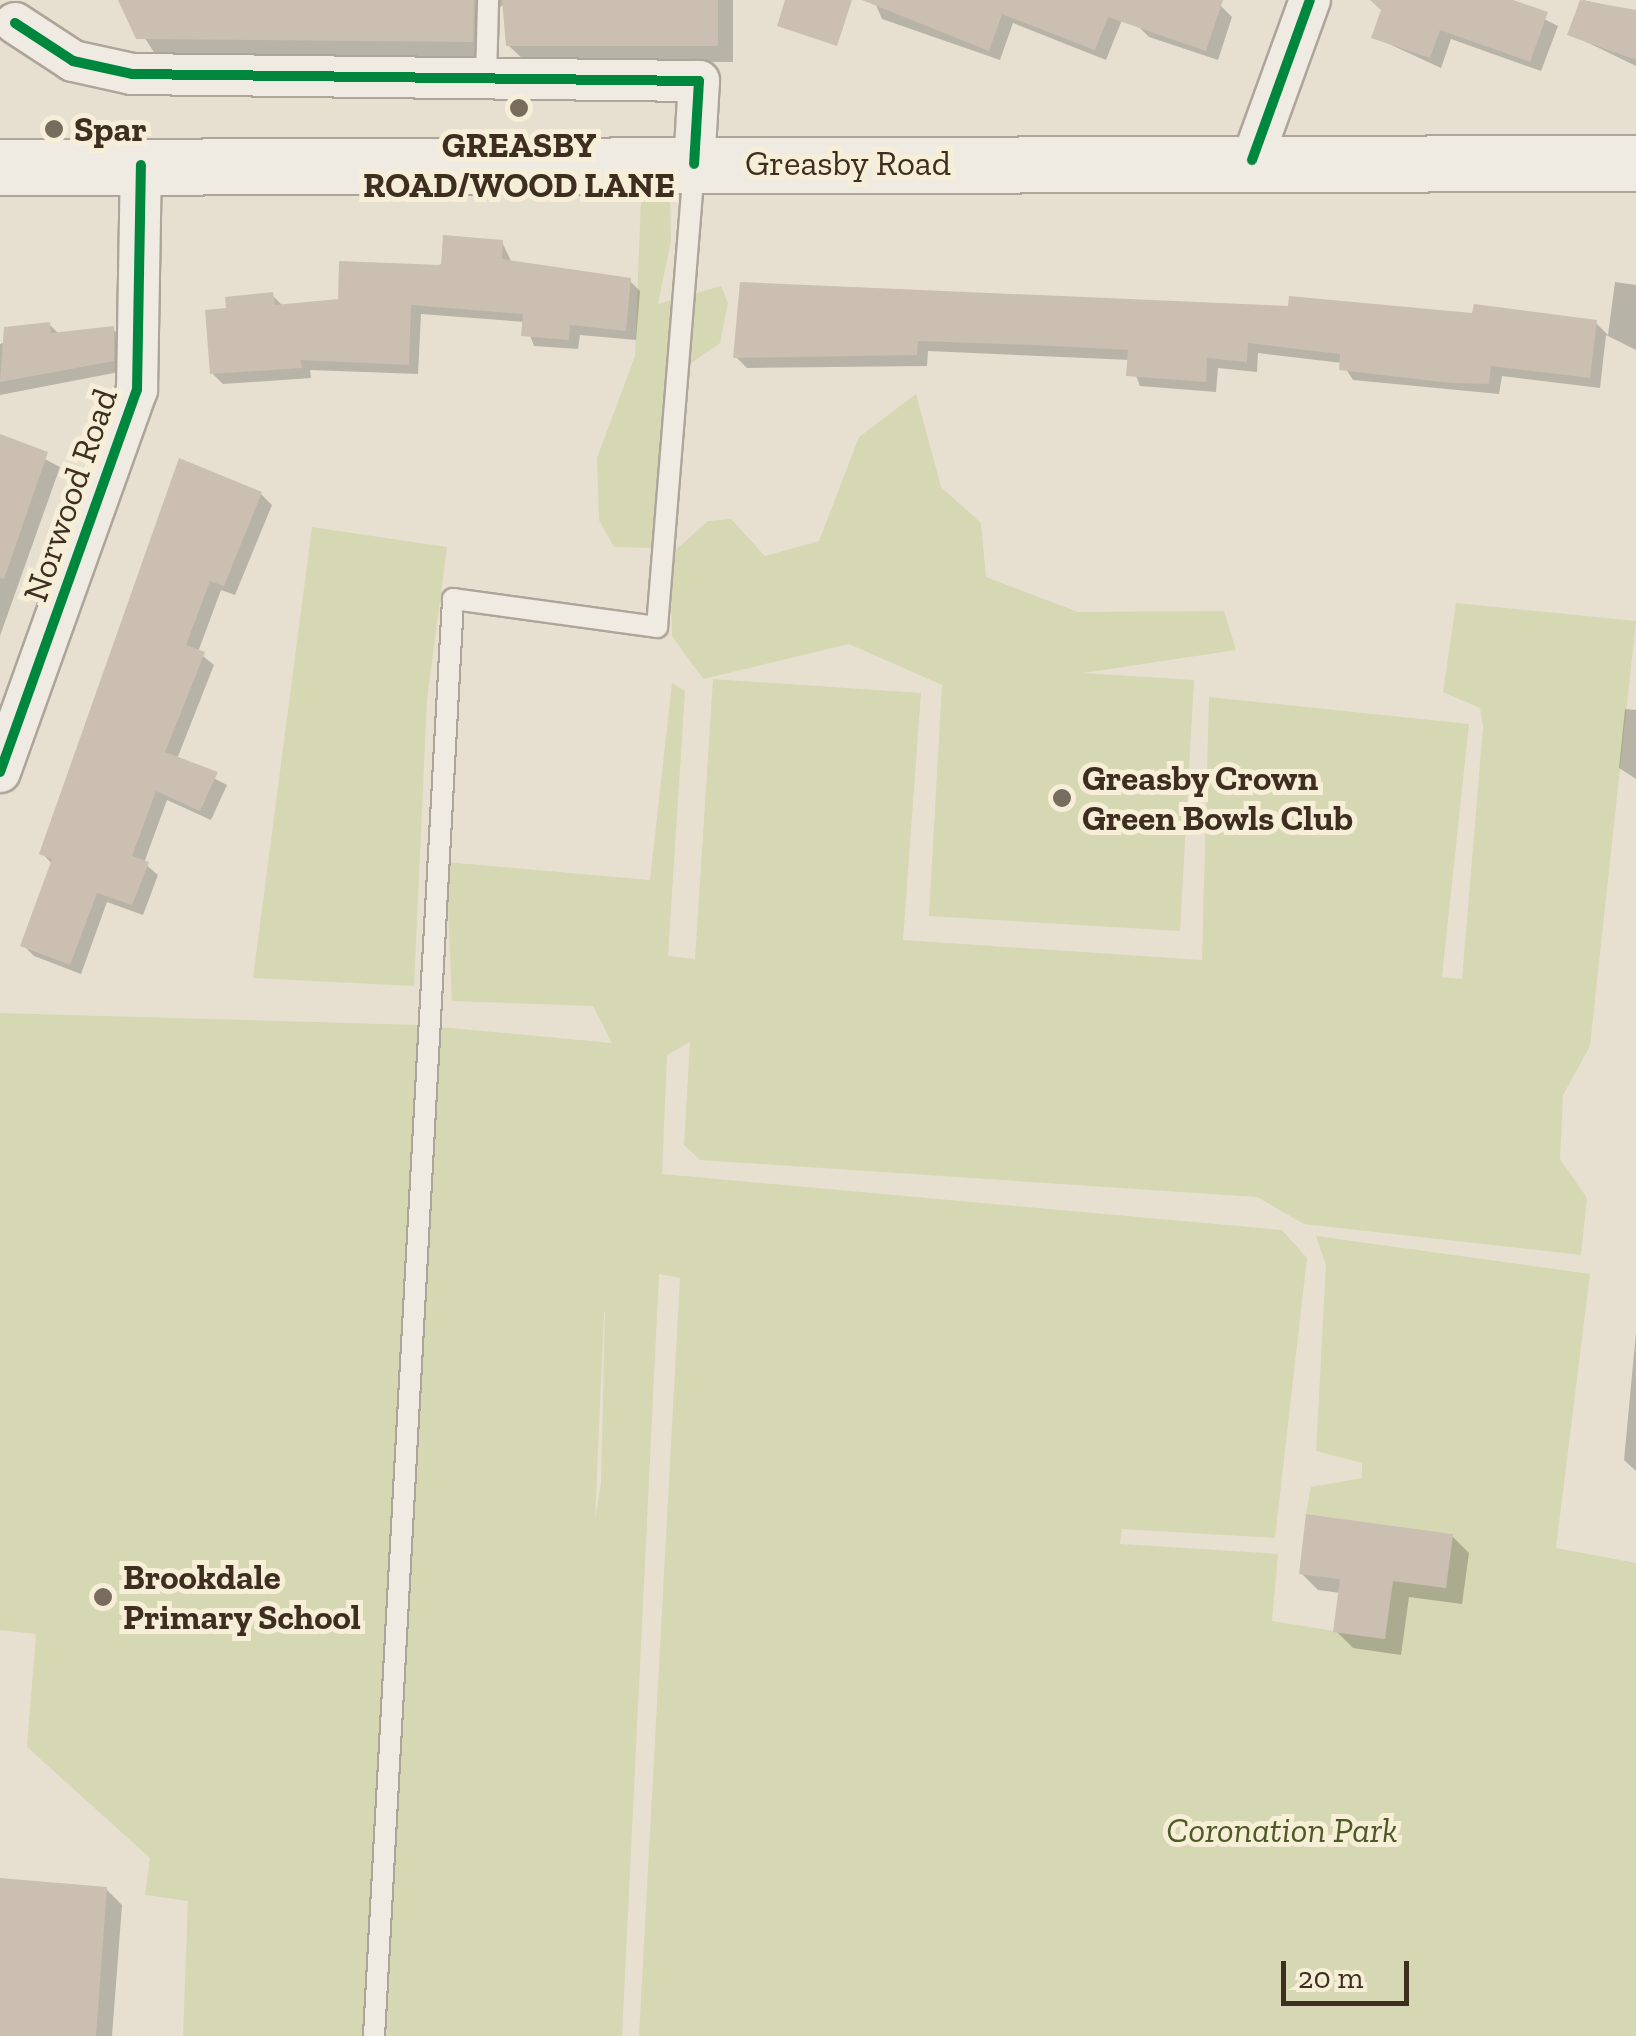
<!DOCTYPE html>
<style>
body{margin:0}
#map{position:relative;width:1636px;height:2036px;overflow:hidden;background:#e7e0d1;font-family:"Zilla Slab",serif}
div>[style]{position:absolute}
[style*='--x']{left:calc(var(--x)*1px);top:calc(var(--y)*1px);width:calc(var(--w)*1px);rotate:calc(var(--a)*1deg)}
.green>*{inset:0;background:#d6d7b3}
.shadow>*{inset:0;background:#0003}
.building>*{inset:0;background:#cbbfb2}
.roads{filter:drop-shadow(2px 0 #ada599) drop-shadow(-2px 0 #ada599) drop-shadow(0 2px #ada599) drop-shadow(0 -2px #ada599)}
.lane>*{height:20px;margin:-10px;padding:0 10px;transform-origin:10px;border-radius:10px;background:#efebe3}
.street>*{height:40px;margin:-20px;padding:0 20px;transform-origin:20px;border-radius:20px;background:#efebe3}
.secondary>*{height:55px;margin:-27.5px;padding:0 27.5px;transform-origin:27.5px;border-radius:27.5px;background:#efebe3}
.cycleway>*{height:10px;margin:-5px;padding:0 5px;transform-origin:5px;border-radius:5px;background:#00873e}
.dots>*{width:28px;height:28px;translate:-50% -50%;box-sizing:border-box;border:5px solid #f7eed8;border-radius:50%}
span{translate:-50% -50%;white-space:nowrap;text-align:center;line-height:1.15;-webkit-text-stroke:10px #f7eed8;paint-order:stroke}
.poi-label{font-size:35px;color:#3d2e20;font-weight:700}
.left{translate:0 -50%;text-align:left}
.street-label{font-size:35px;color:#3d2e20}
.park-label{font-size:35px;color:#4d5a26;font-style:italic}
.scale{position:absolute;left:1281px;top:1961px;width:128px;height:45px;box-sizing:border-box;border:5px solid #3d2e20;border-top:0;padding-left:12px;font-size:30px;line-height:35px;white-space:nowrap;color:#3d2e20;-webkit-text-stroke:8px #f7eed8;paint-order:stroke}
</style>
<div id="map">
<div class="green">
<i style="clip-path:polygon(658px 193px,670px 199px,671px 241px,658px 304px,721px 286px,728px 303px,720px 343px,684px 368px,674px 522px,653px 548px,614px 547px,599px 520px,597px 458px,635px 356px,641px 198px)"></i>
<i style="clip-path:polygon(916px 394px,941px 487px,981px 523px,986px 577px,1078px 612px,1224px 611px,1236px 650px,1083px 673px,1194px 680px,1180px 931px,929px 916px,942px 685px,849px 644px,703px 679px,672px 636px,670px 555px,708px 521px,731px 519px,765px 556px,819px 541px,859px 437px)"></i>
<i style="clip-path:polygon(312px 527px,447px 547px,427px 700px,414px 986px,253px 978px)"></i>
<i style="clip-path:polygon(evenodd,1456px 603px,1636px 621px,1590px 1046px,1563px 1095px,1560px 1159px,1587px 1198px,1581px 1255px,1304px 1224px,1257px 1197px,700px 1160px,684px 1145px,690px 1042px,667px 1055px,662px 1174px,1282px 1230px,1307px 1258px,1275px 1538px,1122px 1529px,1120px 1544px,1278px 1554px,1272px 1621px,1384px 1639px,1393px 1581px,1446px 1588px,1453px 1534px,1306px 1514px,1311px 1487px,1362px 1478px,1362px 1463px,1316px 1451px,1326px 1265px,1316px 1236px,1590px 1274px,1556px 1548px,1636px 1563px,1636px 2036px,639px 2036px,680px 1278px,659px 1274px,622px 2036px,183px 2036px,188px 1901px,145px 1895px,150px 1858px,27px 1747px,36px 1634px,0 1630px,0 1013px,419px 1025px,612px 1043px,593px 1006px,452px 1001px,446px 862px,650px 880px,672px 683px,685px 691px,668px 956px,695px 959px,713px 679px,921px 693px,903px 940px,1202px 960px,1209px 697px,1469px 724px,1442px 977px,1462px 979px,1483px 727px,1480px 708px,1443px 692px,1456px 603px,605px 1311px,601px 1483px,595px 1520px,604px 1312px,605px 1311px)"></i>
</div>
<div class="shadow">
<i style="clip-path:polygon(121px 0,733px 0,733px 62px,525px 61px,508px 45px,504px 4px,490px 15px,489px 57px,155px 54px)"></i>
<i style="clip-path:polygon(874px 0,1104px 0,1124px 15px,1106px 60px,1013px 23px,1000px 60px,882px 19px)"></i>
<i style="clip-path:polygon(1147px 0,1221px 6px,1232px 17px,1218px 60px,1149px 37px,1138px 26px)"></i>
<i style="clip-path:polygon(1387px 0,1506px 0,1558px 26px,1541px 71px,1451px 39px,1441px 68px,1374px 37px)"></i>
<i style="clip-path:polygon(1583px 0,1636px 12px,1636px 66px,1570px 34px)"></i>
<i style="clip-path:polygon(502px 242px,512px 263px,629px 280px,640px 291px,636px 340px,580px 335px,578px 349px,534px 346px,525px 322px,421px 314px,418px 374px,310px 370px,311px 378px,223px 384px,212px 373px,228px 311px,272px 295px,284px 307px,340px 301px)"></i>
<i style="clip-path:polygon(1615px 282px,1636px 285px,1636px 350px,1606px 335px,1600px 388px,1502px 376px,1499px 394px,1353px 380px,1342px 363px,1258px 353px,1257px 372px,1218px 368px,1216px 392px,1140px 386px,1130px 360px,928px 351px,927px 366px,747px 368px,736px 357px,742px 285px,1595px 322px,1608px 335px)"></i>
<i style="clip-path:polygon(49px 324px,59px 334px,113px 329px,124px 340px,124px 371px,0 395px,0 344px)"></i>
<i style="clip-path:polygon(0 436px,60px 467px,0 636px)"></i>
<i style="clip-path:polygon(261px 494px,272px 505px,235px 595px,221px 590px,198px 652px,214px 665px,177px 759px,227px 785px,211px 820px,167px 800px,144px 863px,158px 875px,143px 915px,107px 902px,81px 974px,34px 956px,23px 945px,53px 865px,42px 853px)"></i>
<i style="clip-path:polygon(1625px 709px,1636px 710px,1636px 779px,1619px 768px)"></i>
<i style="clip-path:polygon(1636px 1332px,1636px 1471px,1624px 1460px)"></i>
<i style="clip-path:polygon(1452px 1536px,1469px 1553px,1462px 1604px,1409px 1597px,1401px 1655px,1353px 1648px,1336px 1631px,1341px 1593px,1318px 1590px,1301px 1573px)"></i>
<i style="clip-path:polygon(0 1881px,106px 1889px,122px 1905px,112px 2036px,0 2036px)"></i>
</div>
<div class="building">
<i style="clip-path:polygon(118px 0,474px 0,473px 42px,136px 39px)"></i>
<i style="clip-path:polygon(502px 0,718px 0,718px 46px,506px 46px)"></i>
<i style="clip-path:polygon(785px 0,852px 0,837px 46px,777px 26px)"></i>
<i style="clip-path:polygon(862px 0,1223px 0,1206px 51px,1108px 17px,1095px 50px,1002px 14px,989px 51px)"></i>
<i style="clip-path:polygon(1370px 0,1513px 0,1548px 12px,1530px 62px,1440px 30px,1430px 58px,1371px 38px,1381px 10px)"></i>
<i style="clip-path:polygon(1580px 0,1636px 10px,1636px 60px,1567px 35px)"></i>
<i style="clip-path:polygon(443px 235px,503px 240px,502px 259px,631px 278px,626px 331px,570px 325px,569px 340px,521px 336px,523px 314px,411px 305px,409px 365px,301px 360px,302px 368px,210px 374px,205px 310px,226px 308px,225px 297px,273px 292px,275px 305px,338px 299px,339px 261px,441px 265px)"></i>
<i style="clip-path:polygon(740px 282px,1288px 306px,1289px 296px,1472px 313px,1474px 304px,1597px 320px,1590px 378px,1491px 366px,1489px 384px,1451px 383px,1339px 370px,1340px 354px,1248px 343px,1247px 362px,1207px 358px,1206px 382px,1126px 376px,1128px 350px,1036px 345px,918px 341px,917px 355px,733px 358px)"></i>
<i style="clip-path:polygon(50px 322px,51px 333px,114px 326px,114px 361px,0 382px,4px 327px)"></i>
<i style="clip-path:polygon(0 434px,48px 452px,4px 579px,0 578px)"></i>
<i style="clip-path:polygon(179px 458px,262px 492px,224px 586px,210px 581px,186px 645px,205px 652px,165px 752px,218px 772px,200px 811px,156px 791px,132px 856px,149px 862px,132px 905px,97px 893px,70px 965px,20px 946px,52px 859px,39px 854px)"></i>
<i style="clip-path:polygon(1306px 1514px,1453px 1534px,1446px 1588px,1393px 1581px,1385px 1639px,1333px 1632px,1340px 1579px,1299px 1574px)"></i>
<i style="clip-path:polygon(0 1878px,107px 1887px,96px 2036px,0 2036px)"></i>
</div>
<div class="roads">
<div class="lane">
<i style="--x:486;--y:79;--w:79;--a:-88.5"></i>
<i style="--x:374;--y:2036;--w:1439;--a:-86.85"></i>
<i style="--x:453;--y:599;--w:206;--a:7.8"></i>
<i style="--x:657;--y:627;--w:462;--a:-85.4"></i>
</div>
<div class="street">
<i style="--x:15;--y:23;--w:69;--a:33.2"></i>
<i style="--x:73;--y:61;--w:60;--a:12.4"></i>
<i style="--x:132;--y:74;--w:567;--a:0.71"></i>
<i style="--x:699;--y:81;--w:83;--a:93.4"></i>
<i style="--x:1252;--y:160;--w:170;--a:-70.1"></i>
<i style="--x:0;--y:772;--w:406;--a:-70.3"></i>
<i style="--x:137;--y:390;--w:225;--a:-89"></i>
</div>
<div class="secondary">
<i style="--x:0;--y:167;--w:1636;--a:-0.14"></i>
</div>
</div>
<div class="cycleway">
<i style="--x:15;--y:23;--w:69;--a:33.2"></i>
<i style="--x:73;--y:61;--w:60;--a:12.4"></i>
<i style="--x:132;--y:74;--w:567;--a:0.71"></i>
<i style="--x:699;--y:81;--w:83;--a:93.4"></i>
<i style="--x:1252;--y:160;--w:170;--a:-70.1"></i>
<i style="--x:0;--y:772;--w:406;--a:-70.3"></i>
<i style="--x:137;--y:390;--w:225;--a:-89"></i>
</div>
<div class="dots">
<i style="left:519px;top:108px;background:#786c5e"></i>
<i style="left:54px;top:129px;background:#786c5e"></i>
<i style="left:1062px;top:798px;background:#786c5e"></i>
<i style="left:103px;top:1597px;background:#786c5e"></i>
</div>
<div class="poi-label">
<span class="left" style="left:74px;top:129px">Spar</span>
<span style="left:519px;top:165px">GREASBY<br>ROAD/WOOD LANE</span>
<span class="left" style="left:1082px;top:798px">Greasby Crown<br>Green Bowls Club</span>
<span class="left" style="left:123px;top:1597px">Brookdale<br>Primary School</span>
</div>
<div class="street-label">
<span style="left:848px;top:163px">Greasby Road</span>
<span style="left:70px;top:495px;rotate:-71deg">Norwood Road</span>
</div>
<div class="park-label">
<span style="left:1282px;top:1830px">Coronation Park</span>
</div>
<div class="scale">20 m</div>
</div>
